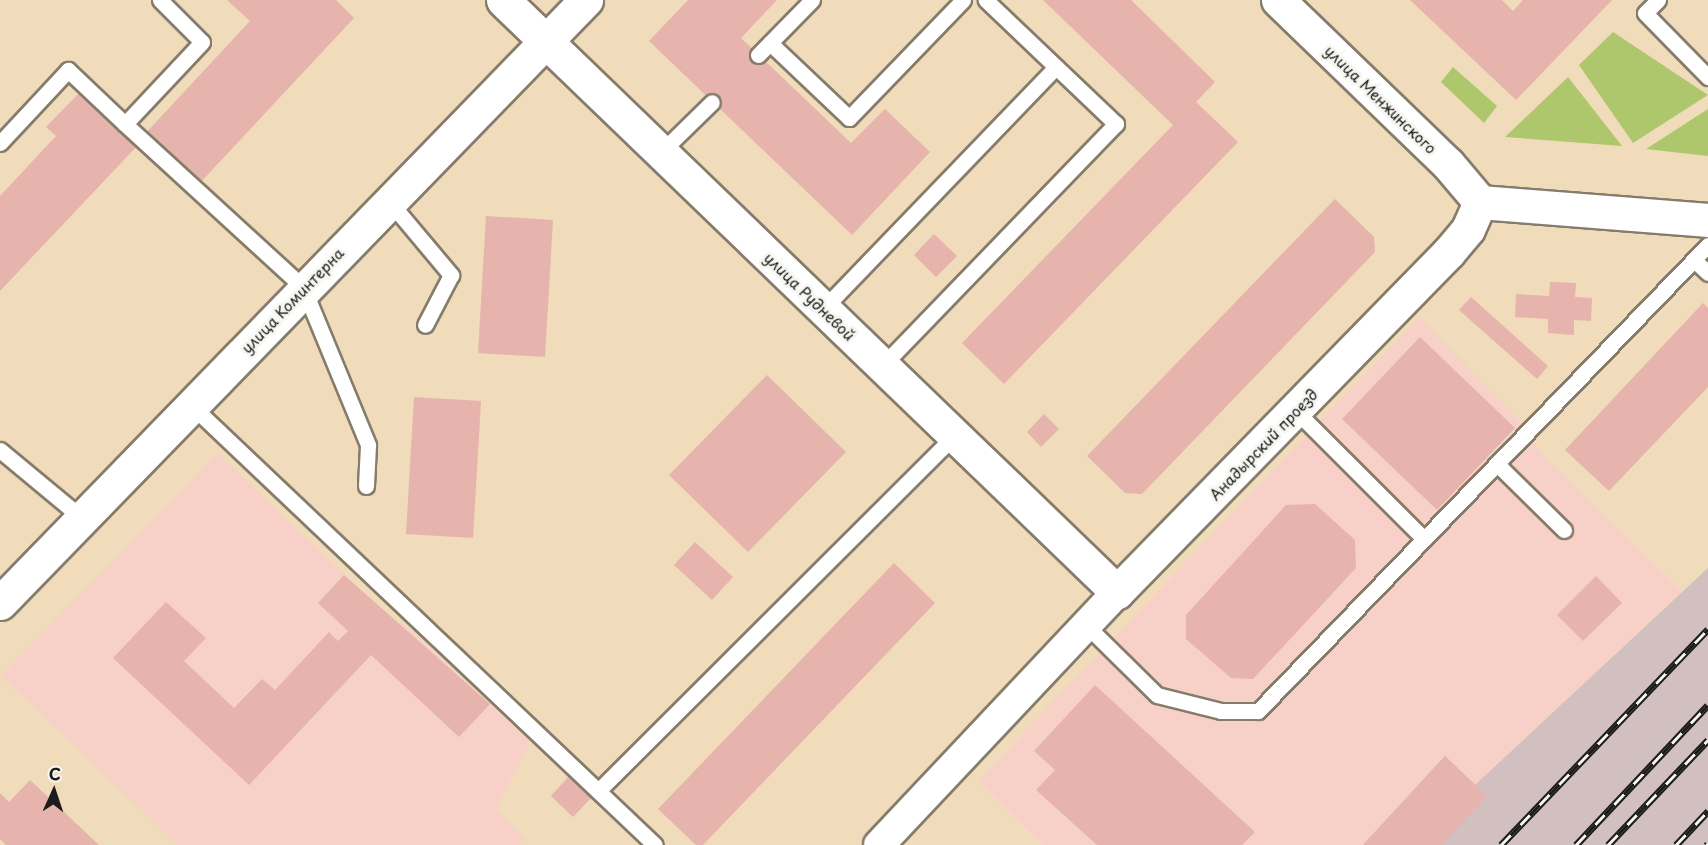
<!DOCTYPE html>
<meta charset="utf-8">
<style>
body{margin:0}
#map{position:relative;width:1708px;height:845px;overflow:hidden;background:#f0dbba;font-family:"Playpen Sans",sans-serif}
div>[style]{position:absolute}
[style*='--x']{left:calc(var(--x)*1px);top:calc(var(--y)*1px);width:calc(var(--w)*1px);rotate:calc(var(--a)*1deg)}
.built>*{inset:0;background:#f7d1c7}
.industrial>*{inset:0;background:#d2bfc0}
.green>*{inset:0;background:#afc76c}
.building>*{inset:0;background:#e6b3ad}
.roads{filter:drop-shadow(2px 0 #867c6b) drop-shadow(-2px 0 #867c6b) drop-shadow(0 2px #867c6b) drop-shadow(0 -2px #867c6b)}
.service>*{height:15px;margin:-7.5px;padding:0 7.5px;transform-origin:7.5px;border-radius:7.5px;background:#fff}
.minor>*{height:30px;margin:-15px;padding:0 15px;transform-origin:15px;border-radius:15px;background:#fff}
.tertiary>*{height:33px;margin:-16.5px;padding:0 16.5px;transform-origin:16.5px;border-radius:16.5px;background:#fff}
.rail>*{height:7px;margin-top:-3.5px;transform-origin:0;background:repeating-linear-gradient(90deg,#f6f6f2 0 14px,#1c1c1c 0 28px);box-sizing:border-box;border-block:2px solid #1c1c1c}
span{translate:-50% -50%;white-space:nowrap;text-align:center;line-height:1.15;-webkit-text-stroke:6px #f6f6f2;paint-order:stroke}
.street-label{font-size:15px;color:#1c1c1c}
.north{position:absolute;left:24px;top:761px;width:60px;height:60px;-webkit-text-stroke:4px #f6f6f2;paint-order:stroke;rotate:3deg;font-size:16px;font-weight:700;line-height:24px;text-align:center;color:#1c1c1c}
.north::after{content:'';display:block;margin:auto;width:21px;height:27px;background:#1c1c1c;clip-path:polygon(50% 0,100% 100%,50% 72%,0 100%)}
</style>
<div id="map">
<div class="built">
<i style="clip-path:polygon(1419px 317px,1524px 425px,1540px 452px,1682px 591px,1475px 785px,1386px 821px,1363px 845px,1043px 845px,978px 781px)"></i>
<i style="clip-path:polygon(218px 453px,397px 625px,401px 621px,530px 742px,496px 809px,525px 838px,518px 845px,178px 845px,1px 676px)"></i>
</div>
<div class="industrial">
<i style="clip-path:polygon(1708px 568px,1708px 845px,1363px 845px,1445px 756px,1475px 785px)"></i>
</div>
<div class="green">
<i style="clip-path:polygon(1613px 32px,1708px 95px,1633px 143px,1579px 65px)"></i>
<i style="clip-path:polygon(1453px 67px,1497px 106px,1484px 123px,1441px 82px)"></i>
<i style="clip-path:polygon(1568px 77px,1622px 146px,1505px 137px)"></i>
<i style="clip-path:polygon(1708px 109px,1708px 156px,1646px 149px)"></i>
</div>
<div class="building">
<i style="clip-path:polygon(227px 0,336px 0,354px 18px,198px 185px,144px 135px,250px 21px)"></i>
<i style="clip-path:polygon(688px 0,777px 0,741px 38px,851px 143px,885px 109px,930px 152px,852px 235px,649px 41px)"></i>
<i style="clip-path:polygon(1043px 0,1131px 0,1215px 82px,1196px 102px,1238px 142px,1004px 384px,962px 343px,1173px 125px)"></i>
<i style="clip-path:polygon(1410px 0,1502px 0,1513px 11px,1523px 0,1612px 0,1516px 100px)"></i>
<i style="clip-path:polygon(82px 90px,139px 144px,0 291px,0 196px,56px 136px,46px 127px)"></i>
<i style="clip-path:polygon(1335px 199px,1374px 237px,1375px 252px,1142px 494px,1125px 493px,1087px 456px)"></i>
<i style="clip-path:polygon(486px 216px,553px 220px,545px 357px,478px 353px)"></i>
<i style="clip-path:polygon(934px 234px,957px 256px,936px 277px,914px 255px)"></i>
<i style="clip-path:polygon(1550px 282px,1576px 283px,1575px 297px,1592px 298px,1591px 321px,1574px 320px,1574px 335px,1548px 333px,1548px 319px,1515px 317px,1516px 294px,1549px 296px)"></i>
<i style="clip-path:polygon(1471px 297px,1548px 366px,1537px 379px,1459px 310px)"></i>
<i style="clip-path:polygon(1703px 303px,1708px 308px,1708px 387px,1609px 491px,1565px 450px)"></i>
<i style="clip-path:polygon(1420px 337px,1515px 428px,1437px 510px,1342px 419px)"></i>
<i style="clip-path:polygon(767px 375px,846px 452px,748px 552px,669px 475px)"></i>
<i style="clip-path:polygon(414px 397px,481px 401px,473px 538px,406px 534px)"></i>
<i style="clip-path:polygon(1044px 414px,1059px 429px,1041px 447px,1027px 432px)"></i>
<i style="clip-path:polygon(1315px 504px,1355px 540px,1356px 568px,1253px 679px,1231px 678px,1186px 639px,1186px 615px,1286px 505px)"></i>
<i style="clip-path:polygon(695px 542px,733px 577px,712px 600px,674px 565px)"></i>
<i style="clip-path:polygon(894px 563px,935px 603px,703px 845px,696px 845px,658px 809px)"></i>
<i style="clip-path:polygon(344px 575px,490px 704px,459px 737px,371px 655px,249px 785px,113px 658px,166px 602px,206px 638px,184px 661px,234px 708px,262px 679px,275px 690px,329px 632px,338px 641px,348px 631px,318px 603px)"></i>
<i style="clip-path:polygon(1596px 576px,1622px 603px,1583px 641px,1557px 615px)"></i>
<i style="clip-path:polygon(1095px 685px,1255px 832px,1242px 845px,1097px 845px,1036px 790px,1055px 770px,1034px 751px)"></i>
<i style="clip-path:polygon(1445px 756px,1487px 796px,1441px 845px,1363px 845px)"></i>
<i style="clip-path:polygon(569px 776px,592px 797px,573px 817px,551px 796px)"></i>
<i style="clip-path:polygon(30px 780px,99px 845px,6px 845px,0 839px,0 793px,9px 802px)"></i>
</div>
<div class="roads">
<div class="service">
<i style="--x:160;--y:0;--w:59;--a:45"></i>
<i style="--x:202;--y:42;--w:112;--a:133.2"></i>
<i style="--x:125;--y:124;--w:241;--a:42.5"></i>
<i style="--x:303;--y:287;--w:171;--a:67.6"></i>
<i style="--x:368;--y:445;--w:41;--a:92.8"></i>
<i style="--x:1658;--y:0;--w:18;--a:135"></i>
<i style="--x:1645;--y:13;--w:90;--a:45.5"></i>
<i style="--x:770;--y:43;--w:109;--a:43.5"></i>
<i style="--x:849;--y:118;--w:164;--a:-46"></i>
<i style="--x:758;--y:55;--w:77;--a:-45.5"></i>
<i style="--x:0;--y:143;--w:100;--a:-47"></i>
<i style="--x:68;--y:70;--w:79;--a:43.5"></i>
<i style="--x:661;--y:152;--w:71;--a:-44.4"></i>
<i style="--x:389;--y:201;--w:97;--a:50"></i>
<i style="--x:451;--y:275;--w:56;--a:117.5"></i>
<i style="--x:1694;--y:260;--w:19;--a:43"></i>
<i style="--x:823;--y:309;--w:336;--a:-46.1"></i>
<i style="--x:882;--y:366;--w:337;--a:-46"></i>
<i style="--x:1116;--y:124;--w:180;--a:-136.4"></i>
<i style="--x:191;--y:405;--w:639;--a:43.48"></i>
<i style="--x:1296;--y:411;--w:181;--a:45"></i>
<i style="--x:0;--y:450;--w:107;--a:39.7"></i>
<i style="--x:1497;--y:464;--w:94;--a:44.6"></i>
<i style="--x:1086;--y:625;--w:100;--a:44.6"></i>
<i style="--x:1157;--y:695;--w:66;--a:14"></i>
<i style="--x:1221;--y:711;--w:37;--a:0"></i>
<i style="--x:1258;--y:711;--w:648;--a:-46"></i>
<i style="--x:598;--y:791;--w:503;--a:-44.92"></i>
</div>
<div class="minor">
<i style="--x:879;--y:845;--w:347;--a:-46.7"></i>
</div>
<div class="tertiary">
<i style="--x:503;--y:0;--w:853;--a:43.95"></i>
<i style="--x:1117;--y:592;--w:474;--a:-45.7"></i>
<i style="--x:1448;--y:253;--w:31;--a:-50"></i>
<i style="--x:1468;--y:229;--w:30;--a:-66"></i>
<i style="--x:1278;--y:0;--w:236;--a:44"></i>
<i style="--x:1448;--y:164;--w:50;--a:49.9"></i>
<i style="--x:1480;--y:202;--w:229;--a:4.5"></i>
<i style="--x:0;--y:603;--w:841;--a:-45.82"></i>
</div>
</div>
<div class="rail">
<i style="--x:1501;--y:845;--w:299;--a:-46.2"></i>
<i style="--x:1576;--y:845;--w:192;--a:-46.7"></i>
<i style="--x:1608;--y:845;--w:145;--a:-46.4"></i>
<i style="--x:1676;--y:845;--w:47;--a:-46.7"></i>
<i style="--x:1707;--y:845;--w:2;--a:-63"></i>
</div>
<div class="street-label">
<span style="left:1381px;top:99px;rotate:44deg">улица Менжинского</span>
<span style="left:810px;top:296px;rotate:44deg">улица Рудневой</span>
<span style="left:292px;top:300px;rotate:-46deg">улица Коминтерна</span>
<span style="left:1263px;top:444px;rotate:-46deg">Анадырский проезд</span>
</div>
<div class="north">С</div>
</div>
